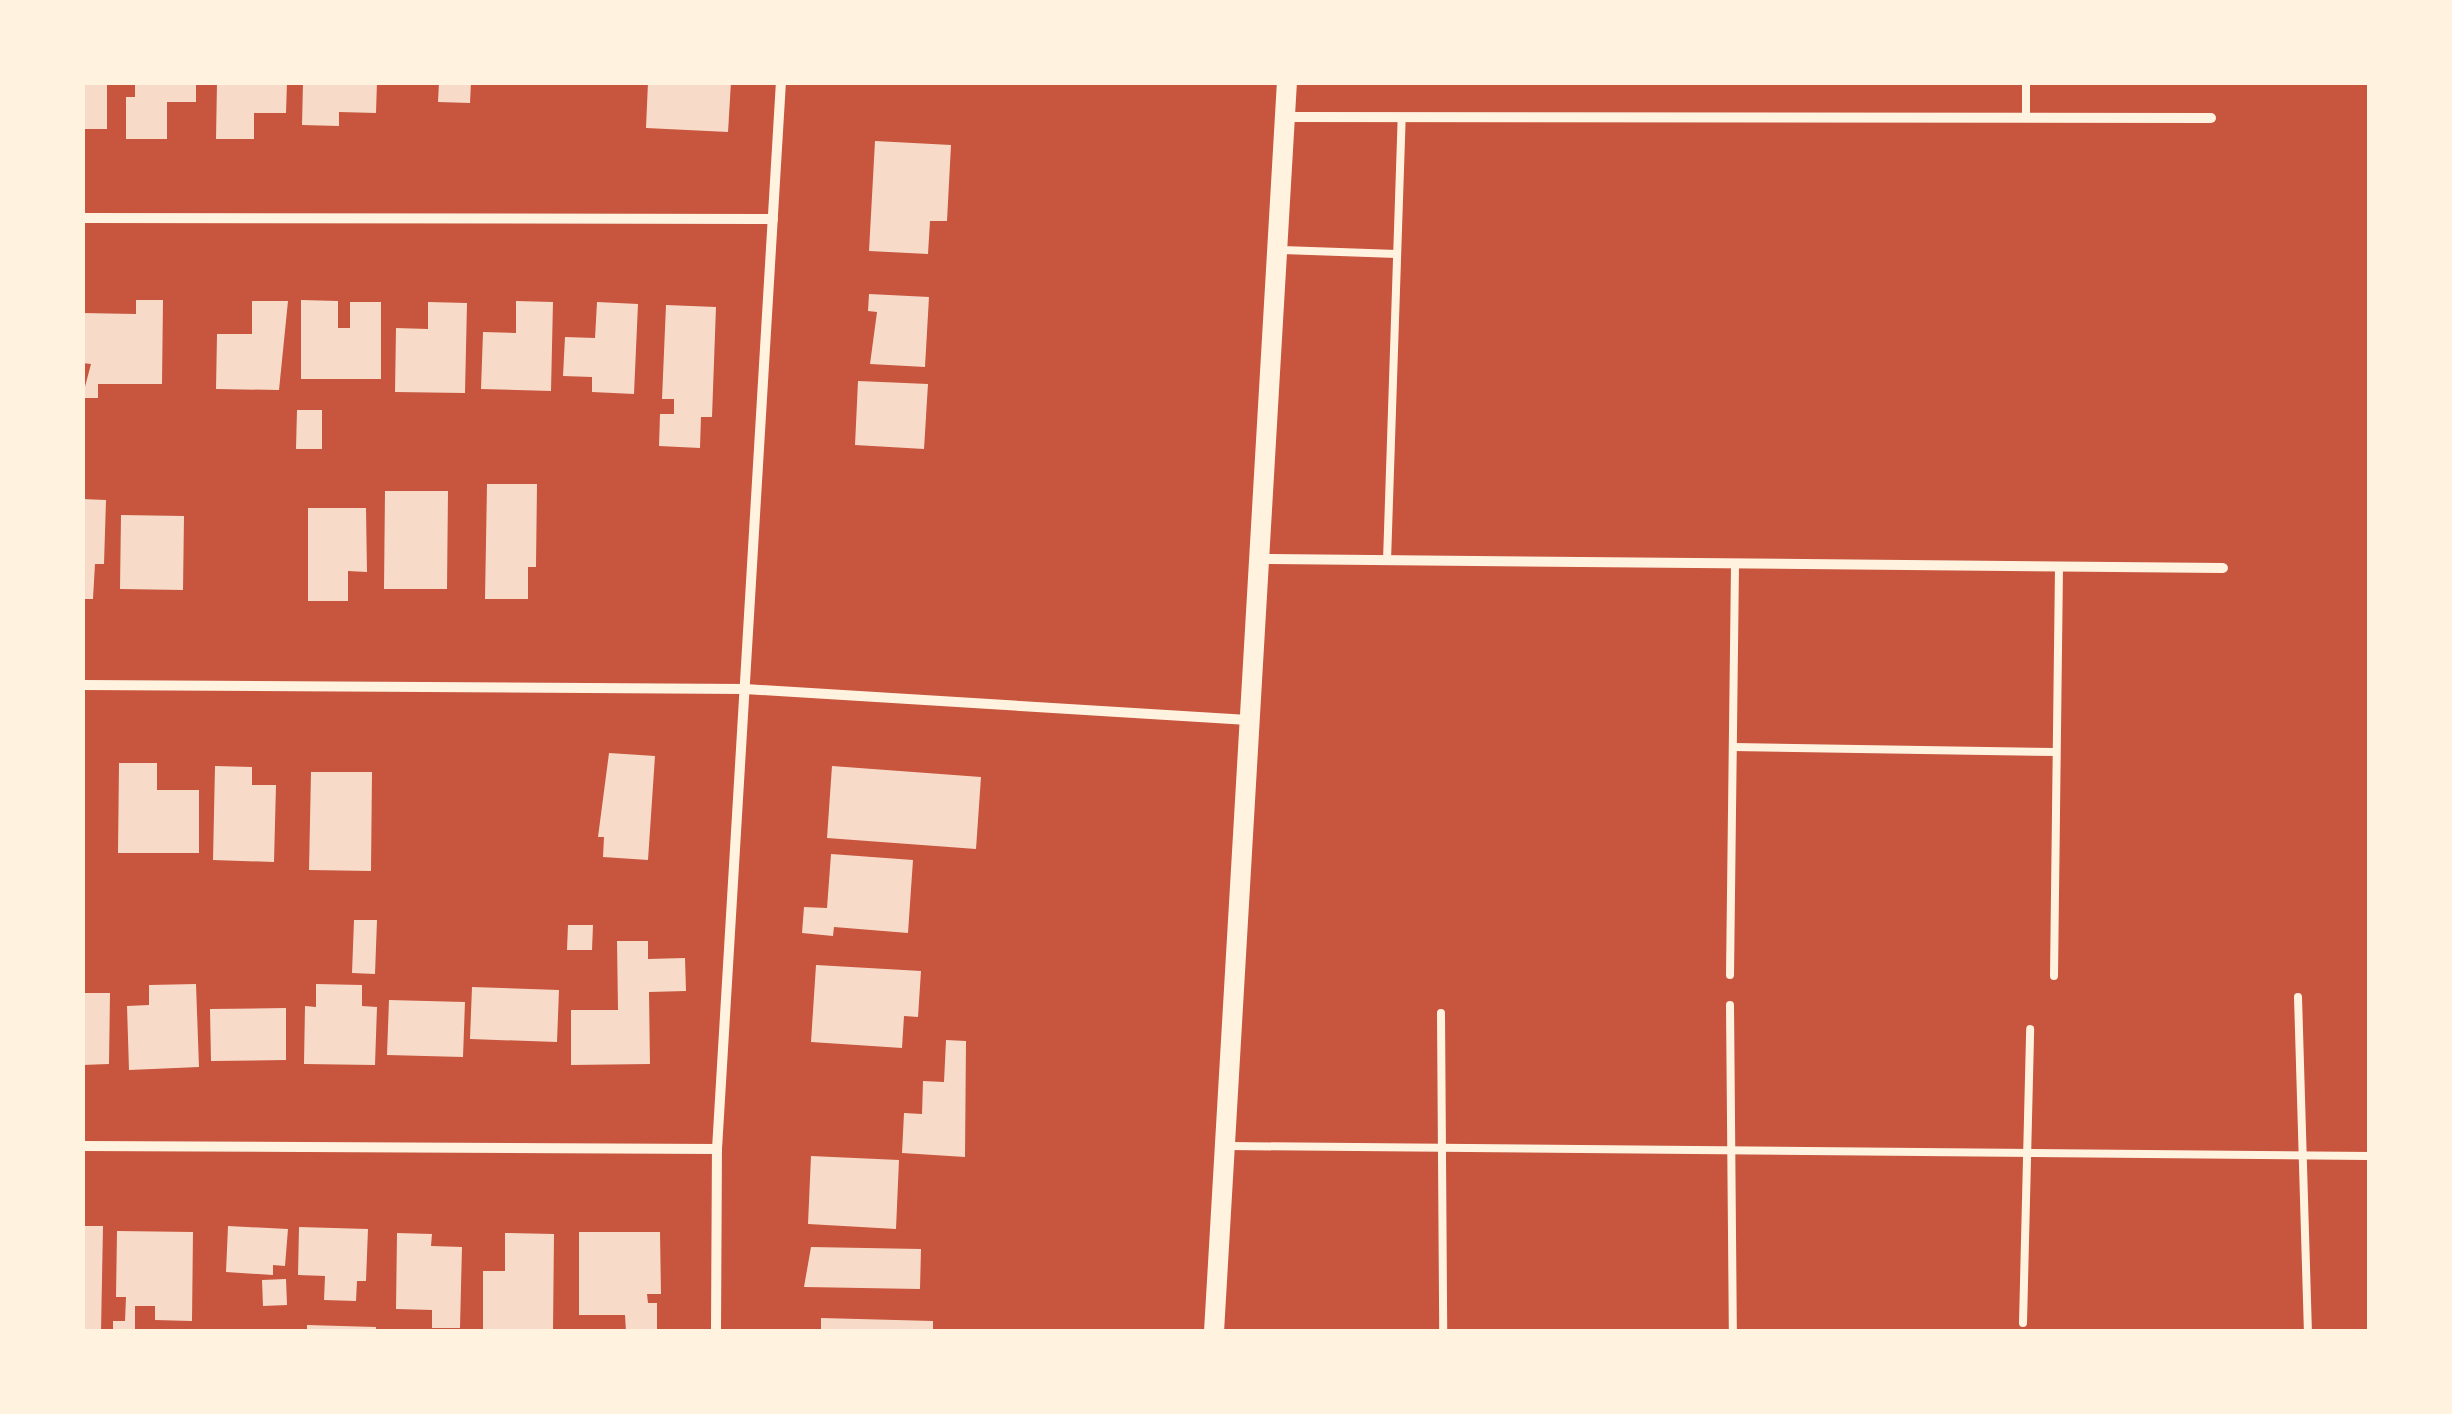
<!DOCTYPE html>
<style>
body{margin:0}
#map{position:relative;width:2452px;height:1414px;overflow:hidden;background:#c8553d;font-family:"Alegreya Sans",sans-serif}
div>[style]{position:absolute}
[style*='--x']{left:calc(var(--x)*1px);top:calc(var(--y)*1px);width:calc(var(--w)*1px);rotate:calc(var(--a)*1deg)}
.building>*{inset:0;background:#f7dbc8}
.service>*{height:8px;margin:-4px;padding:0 4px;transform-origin:4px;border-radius:4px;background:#fff3e0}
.minor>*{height:10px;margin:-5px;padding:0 5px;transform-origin:5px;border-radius:5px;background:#fff3e0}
.secondary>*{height:20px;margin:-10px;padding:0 10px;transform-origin:10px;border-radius:10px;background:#fff3e0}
span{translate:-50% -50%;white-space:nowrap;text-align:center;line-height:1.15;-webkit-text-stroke:8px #fff3e0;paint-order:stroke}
.frame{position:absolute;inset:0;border:85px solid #fff3e0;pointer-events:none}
</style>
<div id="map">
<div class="building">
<i style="clip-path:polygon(82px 82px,107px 82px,107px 129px,82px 129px)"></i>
<i style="clip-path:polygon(135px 82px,196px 82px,196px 102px,167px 102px,167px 139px,126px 139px,126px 97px,135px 97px)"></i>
<i style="clip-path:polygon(217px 82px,287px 82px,286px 113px,254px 113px,254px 139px,216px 139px)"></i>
<i style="clip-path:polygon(303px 82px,377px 82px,376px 113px,339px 112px,339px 126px,302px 125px)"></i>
<i style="clip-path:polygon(439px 82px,471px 82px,470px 103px,438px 102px)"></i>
<i style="clip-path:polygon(648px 82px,731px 82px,728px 132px,646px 128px)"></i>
<i style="clip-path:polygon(875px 141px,951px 145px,947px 221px,930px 221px,928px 254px,869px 251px)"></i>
<i style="clip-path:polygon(869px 294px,929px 297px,925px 367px,870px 364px,877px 312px,868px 311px)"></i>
<i style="clip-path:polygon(136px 300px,163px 300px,162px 384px,98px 384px,98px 398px,82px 398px,91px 364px,82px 363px,82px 313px,136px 314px)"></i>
<i style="clip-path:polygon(301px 300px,338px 301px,338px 328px,350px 328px,350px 302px,381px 302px,381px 379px,301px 379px)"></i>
<i style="clip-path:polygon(252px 301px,288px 301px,279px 390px,216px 389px,217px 334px,252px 334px)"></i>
<i style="clip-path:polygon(516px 301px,553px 302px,551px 391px,481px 389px,483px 332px,516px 333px)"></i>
<i style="clip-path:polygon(428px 302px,467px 303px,465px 393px,395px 392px,396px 328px,428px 329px)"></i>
<i style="clip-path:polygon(597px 302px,638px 304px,634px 394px,592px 392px,592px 377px,563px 376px,565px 337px,595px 338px)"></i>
<i style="clip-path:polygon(666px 305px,716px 307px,712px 417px,701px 417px,700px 448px,659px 446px,660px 414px,674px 414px,674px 399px,662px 399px)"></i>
<i style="clip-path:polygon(858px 381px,928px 384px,924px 449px,855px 445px)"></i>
<i style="clip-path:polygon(297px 410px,322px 410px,322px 449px,296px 449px)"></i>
<i style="clip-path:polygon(487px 484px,537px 484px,536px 567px,528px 567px,528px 599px,485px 599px)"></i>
<i style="clip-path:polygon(385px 491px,448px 491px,447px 589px,384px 589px)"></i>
<i style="clip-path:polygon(82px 499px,106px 500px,104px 564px,95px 564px,93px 599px,82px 599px)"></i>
<i style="clip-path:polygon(308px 508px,366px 508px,367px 572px,348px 571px,348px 601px,308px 601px)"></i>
<i style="clip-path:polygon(121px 515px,184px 516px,183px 590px,120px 589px)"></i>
<i style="clip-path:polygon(609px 753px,655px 756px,648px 860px,603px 857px,604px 837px,598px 837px)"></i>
<i style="clip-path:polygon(119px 763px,157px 763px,157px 790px,199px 790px,199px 853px,118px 853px)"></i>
<i style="clip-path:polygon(215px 766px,252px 767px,252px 785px,276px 785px,274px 862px,213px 860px)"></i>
<i style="clip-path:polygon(832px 766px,981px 777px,976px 849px,827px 838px)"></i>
<i style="clip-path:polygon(311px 772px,372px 772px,371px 871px,309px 870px)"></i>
<i style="clip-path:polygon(831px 854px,913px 860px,908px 933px,834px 927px,833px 936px,802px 933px,804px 907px,827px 908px)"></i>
<i style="clip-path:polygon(354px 920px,377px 920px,375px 974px,352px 973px)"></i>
<i style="clip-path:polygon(568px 925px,593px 925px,592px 950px,567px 950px)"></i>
<i style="clip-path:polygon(617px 941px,648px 941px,648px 959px,685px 958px,686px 991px,649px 992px,650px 1064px,571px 1065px,571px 1010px,618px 1010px)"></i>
<i style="clip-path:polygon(816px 965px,921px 971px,918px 1017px,904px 1016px,902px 1048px,811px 1042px)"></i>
<i style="clip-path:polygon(196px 984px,199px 1067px,129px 1070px,127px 1006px,149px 1005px,149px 985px)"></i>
<i style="clip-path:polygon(316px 984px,362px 985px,362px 1006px,377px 1007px,375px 1065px,304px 1064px,305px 1006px,316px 1007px)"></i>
<i style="clip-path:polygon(472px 987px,559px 990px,557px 1042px,470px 1039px)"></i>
<i style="clip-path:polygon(82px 993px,110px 993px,109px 1064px,82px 1065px)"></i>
<i style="clip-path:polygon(389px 1000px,465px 1002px,463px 1057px,387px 1055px)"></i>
<i style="clip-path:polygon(286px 1008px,286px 1060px,211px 1061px,210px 1009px)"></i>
<i style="clip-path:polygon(946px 1040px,966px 1041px,965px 1157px,902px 1153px,904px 1113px,922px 1114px,923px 1081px,944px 1082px)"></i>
<i style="clip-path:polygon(811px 1156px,899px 1160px,896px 1229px,808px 1224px)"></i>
<i style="clip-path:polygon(82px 1226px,103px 1226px,101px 1332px,82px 1332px)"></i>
<i style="clip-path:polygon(228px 1226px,288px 1229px,285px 1266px,273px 1265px,273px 1275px,226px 1272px)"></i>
<i style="clip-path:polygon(299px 1227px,368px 1229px,366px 1281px,357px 1281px,356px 1301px,324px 1300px,325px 1276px,298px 1275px)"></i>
<i style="clip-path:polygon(117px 1231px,193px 1232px,192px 1321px,155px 1320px,155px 1306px,135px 1306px,135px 1332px,113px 1332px,113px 1321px,125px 1321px,126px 1297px,116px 1297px)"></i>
<i style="clip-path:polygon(579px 1232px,660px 1232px,661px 1294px,647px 1294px,648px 1303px,657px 1303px,657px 1332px,626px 1332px,625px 1315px,579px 1315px)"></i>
<i style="clip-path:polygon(397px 1233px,432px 1234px,431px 1246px,462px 1247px,460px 1328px,432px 1328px,432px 1310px,396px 1309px)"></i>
<i style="clip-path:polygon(505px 1233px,554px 1234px,553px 1332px,483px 1330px,483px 1271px,505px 1271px)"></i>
<i style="clip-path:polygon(811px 1247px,921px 1249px,920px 1289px,804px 1287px)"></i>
<i style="clip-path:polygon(286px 1279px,287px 1305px,263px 1306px,262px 1280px)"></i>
<i style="clip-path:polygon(821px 1318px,933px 1321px,933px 1332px,821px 1332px)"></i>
<i style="clip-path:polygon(307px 1325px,376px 1327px,376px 1332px,307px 1332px)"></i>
</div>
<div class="service">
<i style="--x:2026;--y:82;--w:36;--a:90"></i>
<i style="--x:1282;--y:250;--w:115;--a:2"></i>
<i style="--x:1387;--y:561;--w:444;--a:-88.1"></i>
<i style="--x:1733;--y:747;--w:323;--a:0.9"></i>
<i style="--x:1730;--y:975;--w:412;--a:-89.3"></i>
<i style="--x:2054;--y:976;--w:409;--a:-89.3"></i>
<i style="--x:2298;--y:997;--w:335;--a:88.3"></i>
<i style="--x:1730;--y:1005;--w:327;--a:89.5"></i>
<i style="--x:1441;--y:1013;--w:319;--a:89.6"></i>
<i style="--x:1228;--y:1146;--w:1142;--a:0.5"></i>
<i style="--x:2023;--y:1323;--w:294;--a:-88.6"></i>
</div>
<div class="minor">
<i style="--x:1285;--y:117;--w:926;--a:0.06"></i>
<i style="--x:82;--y:218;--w:691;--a:0.08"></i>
<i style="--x:1259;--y:559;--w:964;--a:0.53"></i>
<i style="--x:82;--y:685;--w:663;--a:0.35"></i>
<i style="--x:745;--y:689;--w:504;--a:3.53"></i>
<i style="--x:82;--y:1146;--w:635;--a:0.27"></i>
<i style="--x:716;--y:1332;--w:183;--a:-89.7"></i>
<i style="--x:717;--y:1149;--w:1069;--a:-86.57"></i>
</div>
<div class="secondary">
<i style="--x:1214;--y:1332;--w:1252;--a:-86.66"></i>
</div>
<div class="frame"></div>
</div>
